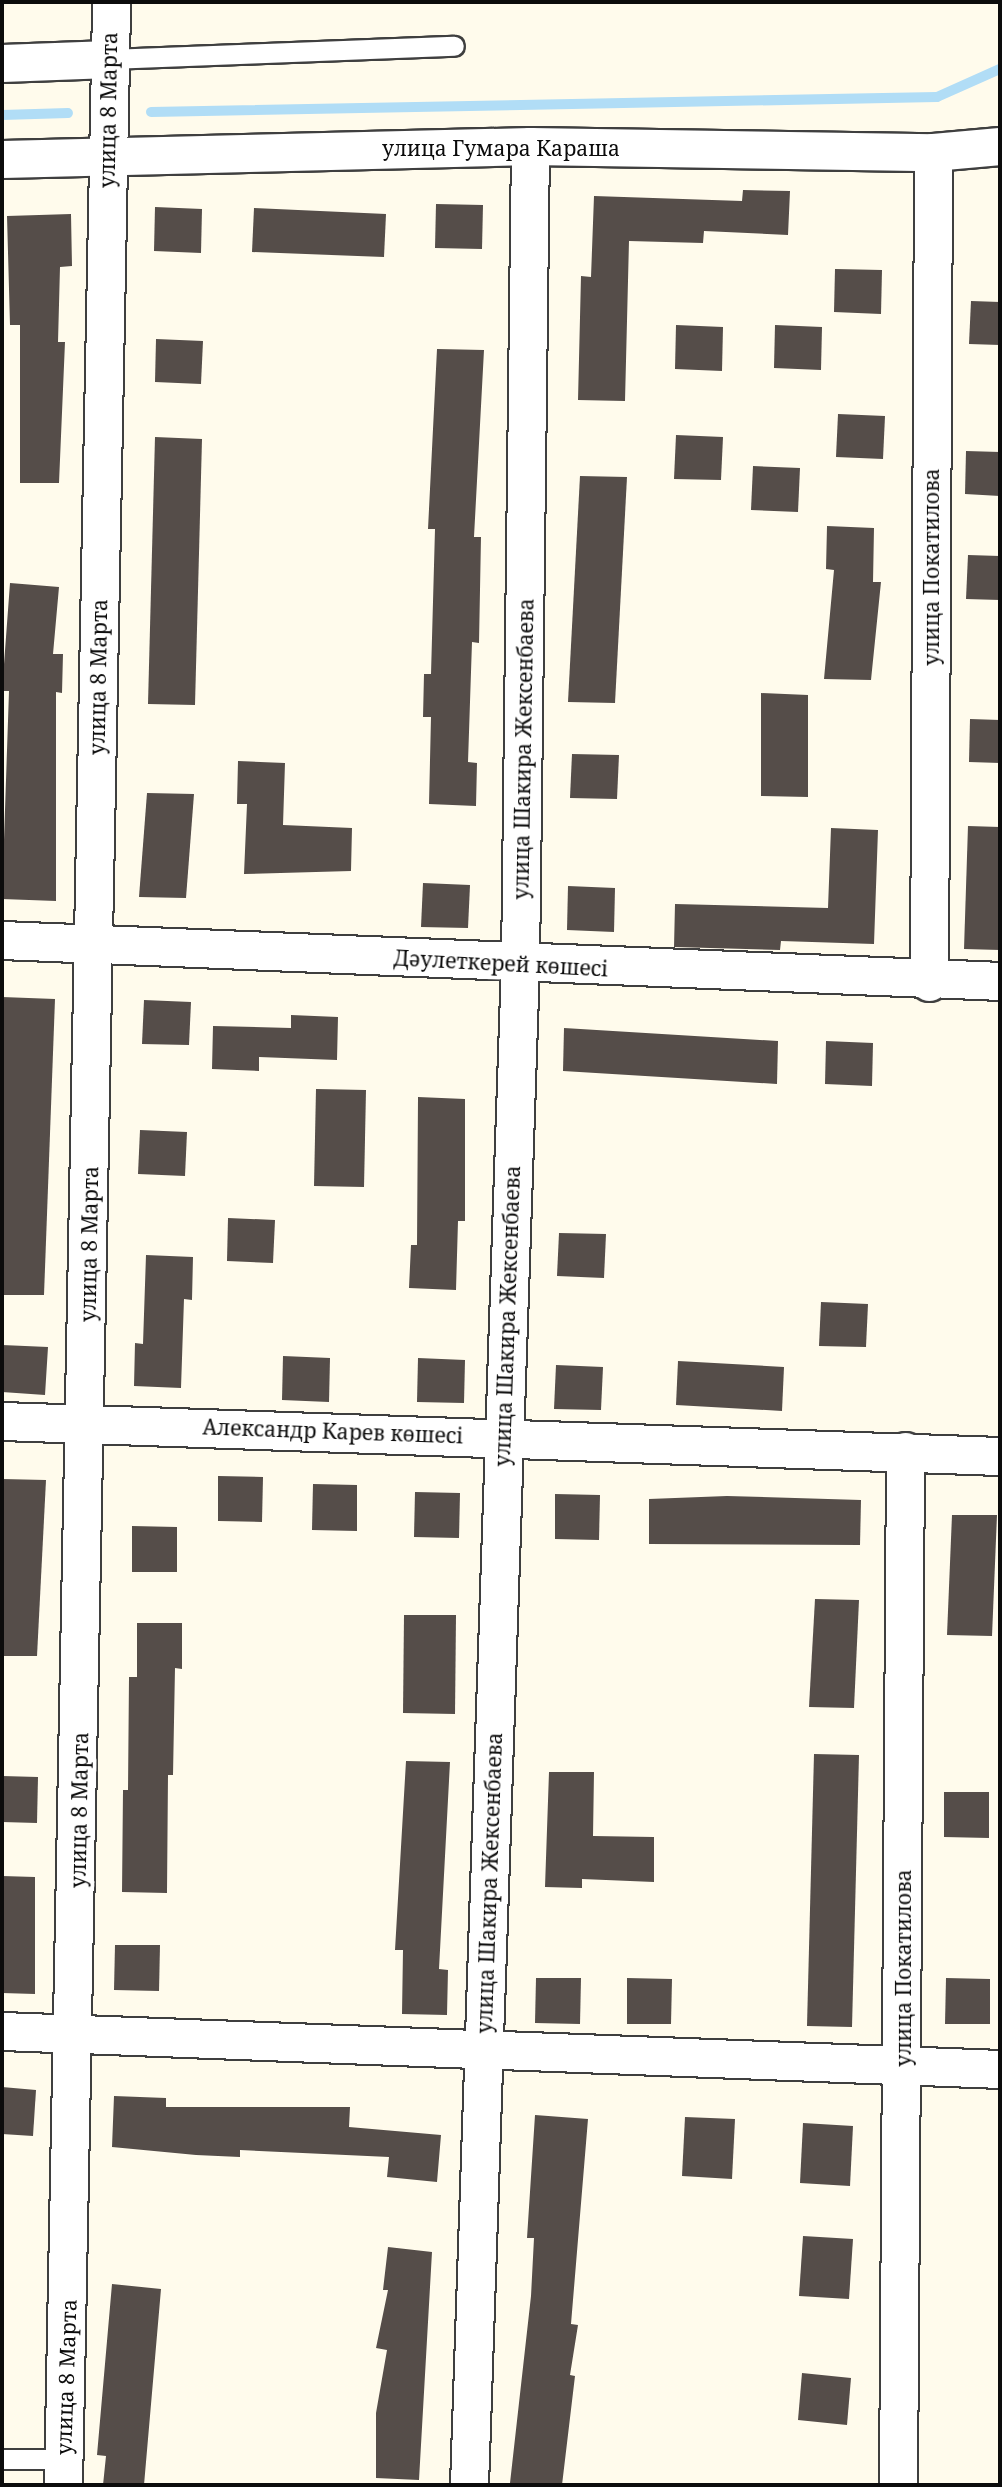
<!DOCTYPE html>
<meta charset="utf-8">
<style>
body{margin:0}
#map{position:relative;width:1002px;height:2487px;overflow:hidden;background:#fffbec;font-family:"Noto Serif",serif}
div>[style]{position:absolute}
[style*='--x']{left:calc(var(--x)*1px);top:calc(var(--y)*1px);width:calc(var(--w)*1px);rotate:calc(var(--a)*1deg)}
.stream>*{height:10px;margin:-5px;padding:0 5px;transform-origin:5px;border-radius:5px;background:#b1ddf6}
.building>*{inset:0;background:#554d49}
.roads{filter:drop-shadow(2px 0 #3f3f3f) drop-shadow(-2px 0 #3f3f3f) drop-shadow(0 2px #3f3f3f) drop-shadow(0 -2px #3f3f3f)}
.lane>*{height:19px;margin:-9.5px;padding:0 9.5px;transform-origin:9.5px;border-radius:9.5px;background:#fff}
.street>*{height:37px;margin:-18.5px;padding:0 18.5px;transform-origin:18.5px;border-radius:18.5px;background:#fff}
span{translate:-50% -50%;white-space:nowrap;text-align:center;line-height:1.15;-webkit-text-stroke:7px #fff;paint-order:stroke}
.street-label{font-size:21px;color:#0c0c0c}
.frame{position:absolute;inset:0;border:4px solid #0c0c0c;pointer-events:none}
</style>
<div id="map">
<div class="stream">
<i style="--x:151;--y:112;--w:786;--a:-1.09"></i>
<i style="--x:937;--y:97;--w:69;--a:-24"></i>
<i style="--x:2;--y:115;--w:66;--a:-1.7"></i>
</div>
<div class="building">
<i style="clip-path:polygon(743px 190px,790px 191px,788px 235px,704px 231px,703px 243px,629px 241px,625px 401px,578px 400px,581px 276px,591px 277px,594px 196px,742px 201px)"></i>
<i style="clip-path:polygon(436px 204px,483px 205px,482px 249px,435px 248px)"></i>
<i style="clip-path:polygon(155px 207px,202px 209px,201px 253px,154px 251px)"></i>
<i style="clip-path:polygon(254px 208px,386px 214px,384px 257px,252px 252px)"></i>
<i style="clip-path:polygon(71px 214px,72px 266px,60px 267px,58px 342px,65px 342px,59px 483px,20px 483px,20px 325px,10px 325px,7px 216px)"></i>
<i style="clip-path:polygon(835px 269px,882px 270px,881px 314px,834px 312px)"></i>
<i style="clip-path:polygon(971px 301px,1000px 302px,1000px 345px,969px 344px)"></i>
<i style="clip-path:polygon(676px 325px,723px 327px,722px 371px,675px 369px)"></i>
<i style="clip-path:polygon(775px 325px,822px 327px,821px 370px,774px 368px)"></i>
<i style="clip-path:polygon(156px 339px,203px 341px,201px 384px,155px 382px)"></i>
<i style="clip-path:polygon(437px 349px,484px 350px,474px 537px,481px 537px,479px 643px,472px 642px,468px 762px,477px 763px,476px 806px,429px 804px,431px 717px,423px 717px,424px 674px,431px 674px,435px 529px,428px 529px)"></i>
<i style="clip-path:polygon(838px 414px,885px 416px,883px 459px,836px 457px)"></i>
<i style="clip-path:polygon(676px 435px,723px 437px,721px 480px,674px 479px)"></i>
<i style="clip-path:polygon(155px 437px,202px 439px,195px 705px,148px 704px)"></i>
<i style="clip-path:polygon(966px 451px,1000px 452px,1000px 496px,965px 494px)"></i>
<i style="clip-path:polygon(753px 466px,800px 468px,798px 512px,751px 510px)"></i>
<i style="clip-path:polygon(580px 476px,627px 477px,615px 703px,568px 702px)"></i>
<i style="clip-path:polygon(827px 526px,874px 528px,873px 582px,881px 582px,871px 680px,824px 679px,834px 570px,826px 569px)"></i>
<i style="clip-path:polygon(968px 555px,1000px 556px,1000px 600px,966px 599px)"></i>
<i style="clip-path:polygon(10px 583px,59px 587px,53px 654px,63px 654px,62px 693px,56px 692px,56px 901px,2px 899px,9px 691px,2px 691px)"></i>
<i style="clip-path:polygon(761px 693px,808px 695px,808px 797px,761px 796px)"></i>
<i style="clip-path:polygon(970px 719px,1000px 720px,1000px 763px,969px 762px)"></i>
<i style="clip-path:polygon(572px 754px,619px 755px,617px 799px,570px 798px)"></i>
<i style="clip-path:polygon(238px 761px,285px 763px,283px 825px,352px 828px,351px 871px,244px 874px,247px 804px,237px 804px)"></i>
<i style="clip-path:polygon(147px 793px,194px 794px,186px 898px,139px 897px)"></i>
<i style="clip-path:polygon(968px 826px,1000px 827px,1000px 950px,964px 949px)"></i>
<i style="clip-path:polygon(831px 828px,878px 830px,874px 944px,781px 941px,780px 950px,674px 947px,675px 904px,828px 908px)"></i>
<i style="clip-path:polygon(423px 883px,470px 885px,468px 928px,421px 927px)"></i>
<i style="clip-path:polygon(568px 886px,615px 888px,614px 932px,567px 930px)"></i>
<i style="clip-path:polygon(2px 997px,55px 999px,44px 1295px,2px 1295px)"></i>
<i style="clip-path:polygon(144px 1000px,191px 1002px,189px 1045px,142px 1044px)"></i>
<i style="clip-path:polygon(291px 1015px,338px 1017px,337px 1060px,259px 1057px,259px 1071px,212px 1069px,213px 1026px,291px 1028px)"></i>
<i style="clip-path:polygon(564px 1028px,778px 1041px,777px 1084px,563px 1071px)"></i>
<i style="clip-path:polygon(826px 1041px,873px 1043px,872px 1086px,825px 1084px)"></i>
<i style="clip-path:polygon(316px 1089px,366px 1090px,364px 1187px,314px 1186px)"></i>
<i style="clip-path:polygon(418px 1097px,465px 1099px,465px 1221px,458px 1221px,456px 1290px,409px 1288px,411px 1245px,417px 1245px)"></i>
<i style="clip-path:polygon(140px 1130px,187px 1132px,185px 1176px,138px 1174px)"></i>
<i style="clip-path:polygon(228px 1218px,275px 1220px,273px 1263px,227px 1261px)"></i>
<i style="clip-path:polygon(559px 1233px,606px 1234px,604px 1278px,557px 1276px)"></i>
<i style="clip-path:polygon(146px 1255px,193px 1257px,192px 1300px,184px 1299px,181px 1388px,134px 1386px,135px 1343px,143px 1344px)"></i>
<i style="clip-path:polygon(821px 1302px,868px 1304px,866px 1347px,819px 1346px)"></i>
<i style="clip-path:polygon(2px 1345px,48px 1347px,45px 1395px,2px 1392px)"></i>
<i style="clip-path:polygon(283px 1356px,330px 1358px,329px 1402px,282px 1400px)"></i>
<i style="clip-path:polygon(418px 1358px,465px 1360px,464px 1403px,417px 1402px)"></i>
<i style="clip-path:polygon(678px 1361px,784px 1367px,782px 1411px,676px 1405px)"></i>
<i style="clip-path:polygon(556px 1365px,603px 1367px,601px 1410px,554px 1409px)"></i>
<i style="clip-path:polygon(218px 1476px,263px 1477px,262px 1522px,218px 1521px)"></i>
<i style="clip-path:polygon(2px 1479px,46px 1480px,37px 1656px,2px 1656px)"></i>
<i style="clip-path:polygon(313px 1484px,357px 1485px,357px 1531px,312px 1530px)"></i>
<i style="clip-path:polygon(415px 1492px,460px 1493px,459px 1538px,414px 1537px)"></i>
<i style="clip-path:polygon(555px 1494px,600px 1495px,599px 1540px,555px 1539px)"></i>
<i style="clip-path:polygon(727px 1496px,861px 1500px,860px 1545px,649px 1544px,649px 1499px)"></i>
<i style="clip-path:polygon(952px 1515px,997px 1515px,992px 1636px,947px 1635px)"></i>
<i style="clip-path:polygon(132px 1526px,177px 1527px,177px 1572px,132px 1572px)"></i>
<i style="clip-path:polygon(815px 1599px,859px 1600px,854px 1708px,809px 1707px)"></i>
<i style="clip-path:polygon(404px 1615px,456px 1615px,455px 1714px,403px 1713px)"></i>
<i style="clip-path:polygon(137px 1623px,182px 1623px,182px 1669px,175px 1668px,173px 1775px,168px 1775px,167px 1893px,122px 1892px,123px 1790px,128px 1790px,129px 1677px,137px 1677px)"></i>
<i style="clip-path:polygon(814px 1754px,859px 1755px,852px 2027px,807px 2026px)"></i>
<i style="clip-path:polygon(406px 1761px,450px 1762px,439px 1969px,448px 1970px,447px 2015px,402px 2014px,403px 1950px,395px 1950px)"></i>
<i style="clip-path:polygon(549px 1772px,594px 1772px,593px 1836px,654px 1837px,654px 1882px,582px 1879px,582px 1888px,545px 1887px)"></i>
<i style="clip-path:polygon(2px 1776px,38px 1777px,37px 1823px,2px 1822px)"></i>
<i style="clip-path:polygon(944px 1792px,989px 1792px,989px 1838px,944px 1837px)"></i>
<i style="clip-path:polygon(2px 1876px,35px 1877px,35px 1994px,2px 1993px)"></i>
<i style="clip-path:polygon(115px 1945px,160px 1945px,159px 1991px,114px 1990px)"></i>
<i style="clip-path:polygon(536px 1978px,581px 1978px,580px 2024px,535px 2023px)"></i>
<i style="clip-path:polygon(627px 1978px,672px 1979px,671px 2024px,627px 2024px)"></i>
<i style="clip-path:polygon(946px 1978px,990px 1979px,990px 2024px,945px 2024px)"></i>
<i style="clip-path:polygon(2px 2087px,36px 2090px,33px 2136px,2px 2134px)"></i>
<i style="clip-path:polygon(114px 2096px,166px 2098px,166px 2107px,350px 2107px,349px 2127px,441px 2135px,437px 2182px,387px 2177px,389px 2157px,240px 2150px,240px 2157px,196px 2155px,112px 2147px)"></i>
<i style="clip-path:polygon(535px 2115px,588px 2119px,571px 2324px,578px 2325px,570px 2375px,575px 2376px,562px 2485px,510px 2483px,531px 2296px,534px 2238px,527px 2238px)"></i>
<i style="clip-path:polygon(685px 2117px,735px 2119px,732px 2179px,682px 2176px)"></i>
<i style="clip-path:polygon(803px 2123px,853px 2126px,850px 2186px,800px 2183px)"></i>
<i style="clip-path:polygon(803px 2236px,853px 2239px,849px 2299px,799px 2296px)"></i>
<i style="clip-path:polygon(388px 2247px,432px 2252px,419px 2480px,376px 2478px,376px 2413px,387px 2350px,376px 2348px,388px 2290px,383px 2290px)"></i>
<i style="clip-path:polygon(112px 2284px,161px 2289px,144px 2485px,103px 2485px,106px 2456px,97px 2455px)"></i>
<i style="clip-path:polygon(802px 2373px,851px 2378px,847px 2425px,798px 2420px)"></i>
</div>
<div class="roads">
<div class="lane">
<i style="--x:109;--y:59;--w:345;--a:-2.2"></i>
<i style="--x:2;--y:2459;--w:62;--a:0"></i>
</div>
<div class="street">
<i style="--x:2;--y:63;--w:107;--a:-2.1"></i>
<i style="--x:2;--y:159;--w:528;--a:-1.41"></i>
<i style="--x:530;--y:146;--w:403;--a:0.9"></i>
<i style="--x:933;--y:152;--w:67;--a:-5.1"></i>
<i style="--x:2;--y:940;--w:999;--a:2.35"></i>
<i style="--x:929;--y:982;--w:830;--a:-89.72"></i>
<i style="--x:2;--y:1421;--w:999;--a:2.01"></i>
<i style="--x:2;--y:2031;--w:999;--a:2.18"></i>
<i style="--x:63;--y:2485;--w:2483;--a:-88.89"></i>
<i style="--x:469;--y:2485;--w:1522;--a:-88.08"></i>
<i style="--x:520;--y:964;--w:818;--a:-89.3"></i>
<i style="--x:898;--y:2485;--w:1034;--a:-89.61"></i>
</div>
</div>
<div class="street-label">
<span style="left:108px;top:110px;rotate:-89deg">улица 8 Марта</span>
<span style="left:501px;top:148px">улица Гумара Караша</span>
<span style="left:931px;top:567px;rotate:-90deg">улица Покатилова</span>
<span style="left:98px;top:677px;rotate:-89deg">улица 8 Марта</span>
<span style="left:523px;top:749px;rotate:-89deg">улица Шакира Жексенбаева</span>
<span style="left:501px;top:963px;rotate:3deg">Дәулеткерей көшесі</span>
<span style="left:89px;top:1244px;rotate:-89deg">улица 8 Марта</span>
<span style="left:507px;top:1316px;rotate:-88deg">улица Шакира Жексенбаева</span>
<span style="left:333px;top:1431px;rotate:2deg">Александр Карев көшесі</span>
<span style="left:79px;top:1810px;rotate:-89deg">улица 8 Марта</span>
<span style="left:489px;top:1883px;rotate:-88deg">улица Шакира Жексенбаева</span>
<span style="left:903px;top:1968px;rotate:-90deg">улица Покатилова</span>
<span style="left:66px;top:2377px;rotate:-88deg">улица 8 Марта</span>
</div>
<div class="frame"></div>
</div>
